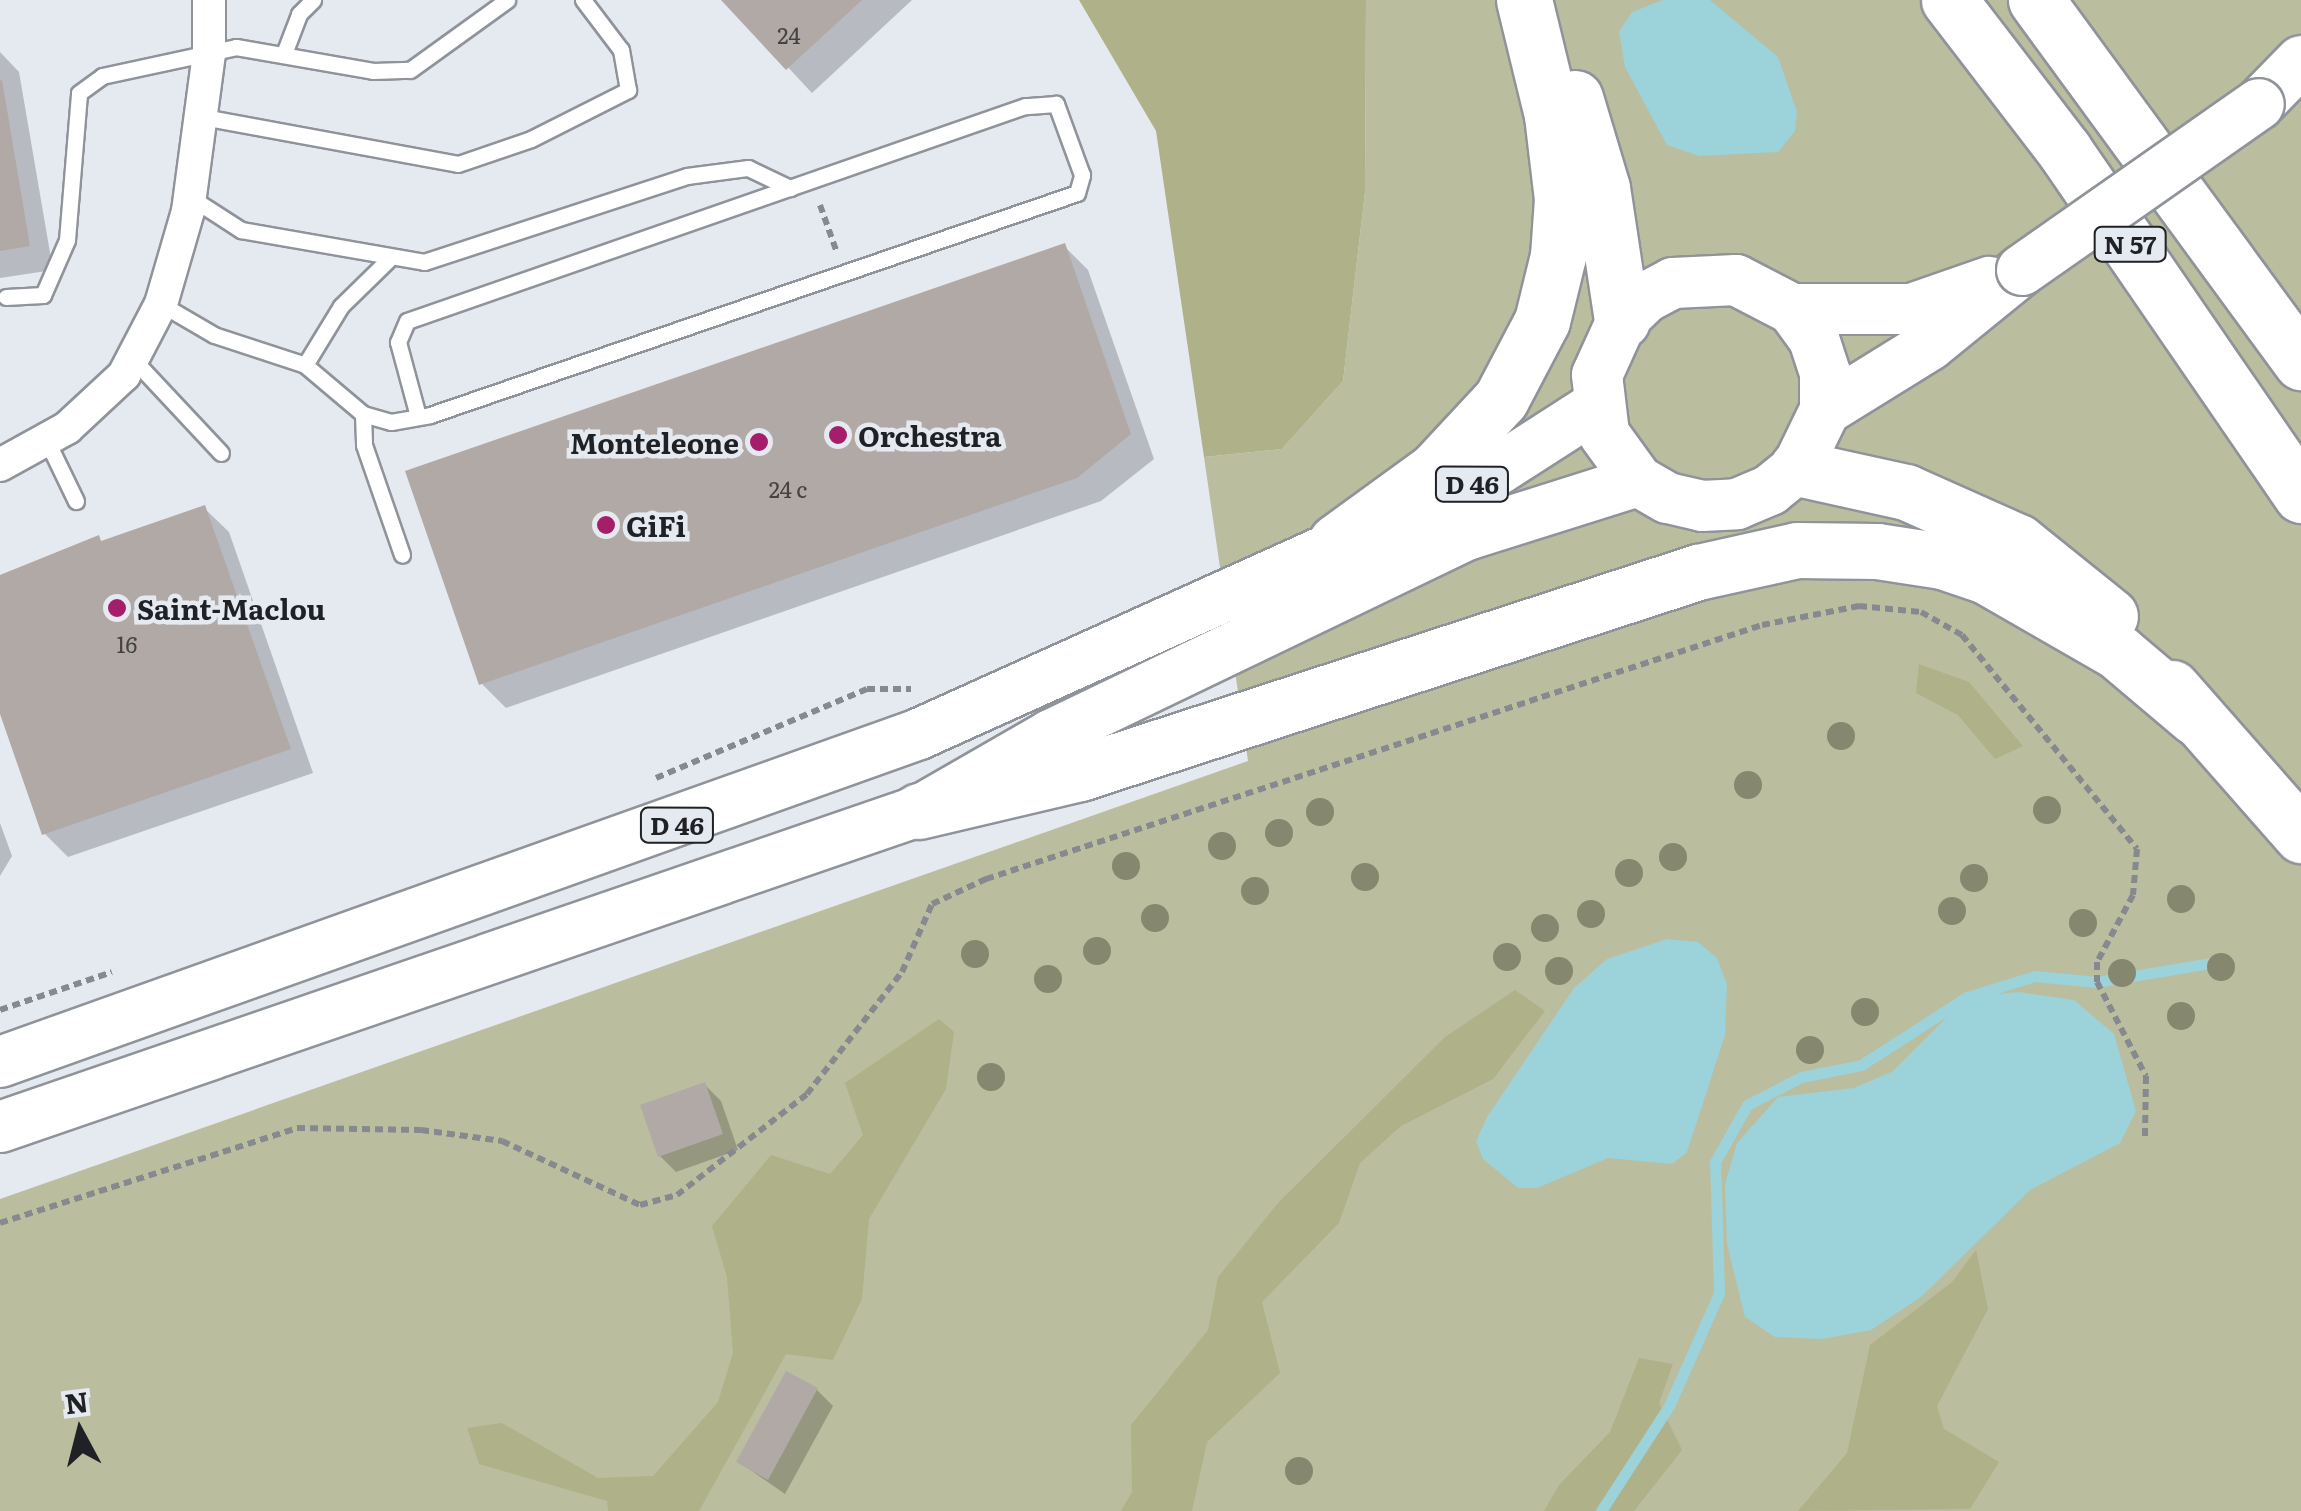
<!DOCTYPE html>
<style>
body{margin:0}
#map{position:relative;width:2301px;height:1511px;overflow:hidden;background:#e5e9f0;font-family:Literata,serif}
div>[style]{position:absolute}
[style*='--x']{left:calc(var(--x)*1px);top:calc(var(--y)*1px);width:calc(var(--w)*1px);rotate:calc(var(--a)*1deg)}
.green>*{inset:0;background:#bbbd9f}
.forest>*{inset:0;background:#afb188}
.water>*{inset:0;background:#9cd2da}
.shadow>*{inset:0;background:#0003}
.stream>*{height:11px;margin:-5.5px;padding:0 5.5px;transform-origin:5.5px;border-radius:5.5px;background:#9cd2da}
.building>*{inset:0;background:#b1a9a5}
.path>*{height:6px;margin-top:-3px;transform-origin:0;background:repeating-linear-gradient(90deg,#86898e 0 8px,transparent 0 13px)}
.roads{filter:drop-shadow(2px 0 #8f939a) drop-shadow(-2px 0 #8f939a) drop-shadow(0 2px #8f939a) drop-shadow(0 -2px #8f939a)}
.lane>*{height:15px;margin:-7.5px;padding:0 7.5px;transform-origin:7.5px;border-radius:7.5px;background:#fff}
.street>*{height:32px;margin:-16px;padding:0 16px;transform-origin:16px;border-radius:16px;background:#fff}
.primary>*{height:50px;margin:-25px;padding:0 25px;transform-origin:25px;border-radius:25px;background:#fff}
.highway>*{height:55px;margin:-27.5px;padding:0 27.5px;transform-origin:27.5px;border-radius:27.5px;background:#fff}
.bridges{filter:drop-shadow(2px 0 #8f939a) drop-shadow(-2px 0 #8f939a) drop-shadow(0 2px #8f939a) drop-shadow(0 -2px #8f939a)}
.primary-bridge>*{height:50px;margin:-25px;padding:0 25px;transform-origin:25px;border-radius:25px;background:#fff}
.trees>*{width:28px;height:28px;margin:-14px;border-radius:50%;background:#85886e}
.dots>*{width:28px;height:28px;translate:-50% -50%;box-sizing:border-box;border:5px solid #e5e9f0;border-radius:50%}
span{translate:-50% -50%;white-space:nowrap;text-align:center;line-height:1.15;-webkit-text-stroke:9px #e5e9f0;paint-order:stroke}
.number-label{font-size:22px;color:#444344}
.number-label span{-webkit-text-stroke-width:0}
.shield-label span{padding:2px 8px;background:#e5e9f0;border:2px solid;border-radius:8px;-webkit-text-stroke-width:0}
.shield-label{font-size:25px;color:#1f2124;font-weight:700}
.poi-label{font-size:28px;color:#1f2124;font-weight:700}
.left{translate:0 -50%;text-align:left}
.right{translate:-100% -50%;text-align:right}
.north{position:absolute;left:30px;top:1381px;width:100px;height:100px;-webkit-text-stroke:8px #e5e9f0;paint-order:stroke;rotate:353deg;font-size:28px;font-weight:700;line-height:40px;text-align:center;color:#1f2124}
.north::after{content:'';display:block;margin:auto;width:35px;height:45px;background:#1f2124;clip-path:polygon(50% 0,100% 100%,50% 72%,0 100%)}
</style>
<div id="map">
<div class="green">
<i style="clip-path:polygon(1366px 0,2301px 0,2301px 1511px,0 1511px,0 1199px,1248px 761px,1204px 457px,1282px 449px,1343px 381px,1365px 192px)"></i>
</div>
<div class="forest">
<i style="clip-path:polygon(1079px 0,1366px 0,1365px 192px,1343px 381px,1282px 449px,1204px 457px,1156px 131px)"></i>
<i style="clip-path:polygon(1919px 664px,1969px 682px,2023px 746px,1995px 759px,1958px 715px,1916px 693px)"></i>
<i style="clip-path:polygon(1515px 990px,1545px 1011px,1493px 1079px,1401px 1126px,1360px 1163px,1339px 1223px,1262px 1302px,1280px 1373px,1207px 1442px,1192px 1511px,1121px 1511px,1132px 1492px,1131px 1425px,1208px 1330px,1218px 1277px,1278px 1203px,1445px 1037px)"></i>
<i style="clip-path:polygon(939px 1019px,954px 1032px,946px 1089px,869px 1219px,862px 1299px,833px 1360px,786px 1354px,699px 1511px,608px 1511px,607px 1501px,479px 1464px,467px 1428px,502px 1423px,598px 1478px,653px 1476px,718px 1402px,733px 1353px,727px 1277px,712px 1226px,771px 1155px,830px 1174px,863px 1135px,845px 1083px)"></i>
<i style="clip-path:polygon(1976px 1250px,1988px 1309px,1937px 1406px,1944px 1429px,1999px 1462px,1970px 1509px,1798px 1511px,1847px 1453px,1870px 1345px,1952px 1282px)"></i>
<i style="clip-path:polygon(1639px 1358px,1673px 1364px,1659px 1403px,1682px 1450px,1634px 1511px,1544px 1511px,1559px 1485px,1610px 1432px)"></i>
</div>
<div class="water">
<i style="clip-path:polygon(1663px 0,1710px 0,1778px 57px,1797px 112px,1795px 131px,1778px 152px,1699px 156px,1667px 145px,1625px 67px,1619px 32px,1632px 12px)"></i>
<i style="clip-path:polygon(1667px 939px,1698px 942px,1717px 958px,1727px 984px,1725px 1035px,1687px 1152px,1672px 1164px,1608px 1158px,1537px 1188px,1518px 1188px,1483px 1159px,1476px 1141px,1487px 1117px,1574px 988px,1607px 959px)"></i>
<i style="clip-path:polygon(2019px 992px,2074px 1000px,2114px 1034px,2136px 1111px,2120px 1143px,2030px 1190px,1921px 1297px,1871px 1330px,1822px 1339px,1775px 1337px,1745px 1317px,1727px 1244px,1725px 1184px,1737px 1143px,1778px 1097px,1854px 1088px,1893px 1071px,1967px 997px)"></i>
</div>
<div class="shadow">
<i style="clip-path:polygon(725px 0,912px 0,812px 93px)"></i>
<i style="clip-path:polygon(0 52px,19px 72px,53px 270px,0 278px)"></i>
<i style="clip-path:polygon(1064px 246px,1088px 270px,1154px 459px,1101px 501px,506px 708px,482px 684px)"></i>
<i style="clip-path:polygon(204px 508px,229px 532px,313px 773px,68px 857px,44px 833px,0 706px,0 576px)"></i>
<i style="clip-path:polygon(0 823px,12px 856px,0 876px)"></i>
<i style="clip-path:polygon(705px 1085px,721px 1101px,738px 1150px,676px 1172px,660px 1156px)"></i>
<i style="clip-path:polygon(817px 1390px,833px 1406px,785px 1494px,739px 1462px)"></i>
</div>
<div class="stream">
<i style="--x:1601;--y:1511;--w:125;--a:-57.1"></i>
<i style="--x:1669;--y:1406;--w:124;--a:-66.1"></i>
<i style="--x:1719;--y:1293;--w:131;--a:-91.7"></i>
<i style="--x:1715;--y:1162;--w:65;--a:-60.7"></i>
<i style="--x:1747;--y:1105;--w:61;--a:-27.4"></i>
<i style="--x:1801;--y:1077;--w:61;--a:-11.3"></i>
<i style="--x:1861;--y:1065;--w:126;--a:-32.7"></i>
<i style="--x:1967;--y:997;--w:71;--a:-17.2"></i>
<i style="--x:2035;--y:976;--w:62;--a:5.5"></i>
<i style="--x:2097;--y:982;--w:116;--a:-9.5"></i>
</div>
<div class="building">
<i style="clip-path:polygon(721px 0,862px 0,786px 70px)"></i>
<i style="clip-path:polygon(2px 80px,30px 246px,0 251px,0 81px)"></i>
<i style="clip-path:polygon(1065px 243px,1131px 434px,1077px 478px,479px 685px,405px 471px)"></i>
<i style="clip-path:polygon(205px 505px,291px 749px,42px 835px,0 714px,0 575px,99px 535px,101px 541px)"></i>
<i style="clip-path:polygon(705px 1082px,723px 1134px,658px 1157px,640px 1105px)"></i>
<i style="clip-path:polygon(786px 1371px,818px 1388px,768px 1480px,736px 1462px)"></i>
</div>
<div class="path">
<i style="--x:820;--y:205;--w:48;--a:70.4"></i>
<i style="--x:656;--y:778;--w:229;--a:-22.9"></i>
<i style="--x:867;--y:689;--w:44;--a:0"></i>
<i style="--x:0;--y:1010;--w:118;--a:-18.7"></i>
<i style="--x:0;--y:1223;--w:312;--a:-17.7"></i>
<i style="--x:297;--y:1128;--w:124;--a:0.9"></i>
<i style="--x:421;--y:1130;--w:82;--a:7.7"></i>
<i style="--x:502;--y:1141;--w:152;--a:24.9"></i>
<i style="--x:640;--y:1205;--w:38;--a:-15"></i>
<i style="--x:677;--y:1195;--w:165;--a:-37.8"></i>
<i style="--x:807;--y:1094;--w:155;--a:-52.1"></i>
<i style="--x:902;--y:972;--w:74;--a:-66.2"></i>
<i style="--x:932;--y:904;--w:60;--a:-24.8"></i>
<i style="--x:986;--y:879;--w:817;--a:-18.12"></i>
<i style="--x:1762;--y:625;--w:99;--a:-11.1"></i>
<i style="--x:1859;--y:606;--w:62;--a:5.5"></i>
<i style="--x:1921;--y:612;--w:47;--a:29.3"></i>
<i style="--x:1962;--y:635;--w:276;--a:50.7"></i>
<i style="--x:2137;--y:849;--w:46;--a:95"></i>
<i style="--x:2133;--y:895;--w:76;--a:118.2"></i>
<i style="--x:2097;--y:962;--w:20;--a:90"></i>
<i style="--x:2097;--y:982;--w:106;--a:62.5"></i>
<i style="--x:2146;--y:1076;--w:60;--a:91"></i>
</div>
<div class="roads">
<div class="lane">
<i style="--x:285;--y:51;--w:40;--a:-69"></i>
<i style="--x:299;--y:14;--w:20;--a:-45"></i>
<i style="--x:203;--y:117;--w:259;--a:10.4"></i>
<i style="--x:458;--y:164;--w:77;--a:-18.9"></i>
<i style="--x:531;--y:139;--w:109;--a:-26.8"></i>
<i style="--x:628;--y:90;--w:41;--a:-99.9"></i>
<i style="--x:621;--y:50;--w:63;--a:-127.2"></i>
<i style="--x:190;--y:197;--w:61;--a:32.9"></i>
<i style="--x:241;--y:230;--w:186;--a:9.9"></i>
<i style="--x:424;--y:262;--w:277;--a:-18.1"></i>
<i style="--x:687;--y:176;--w:62;--a:-7.5"></i>
<i style="--x:748;--y:168;--w:47;--a:25.5"></i>
<i style="--x:6;--y:297;--w:37;--a:-3"></i>
<i style="--x:43;--y:295;--w:60;--a:-66.4"></i>
<i style="--x:67;--y:240;--w:147;--a:-85.3"></i>
<i style="--x:79;--y:93;--w:29;--a:-36"></i>
<i style="--x:102;--y:76;--w:137;--a:-12.2"></i>
<i style="--x:236;--y:47;--w:139;--a:9.9"></i>
<i style="--x:373;--y:71;--w:37;--a:-2"></i>
<i style="--x:410;--y:70;--w:120;--a:-35.8"></i>
<i style="--x:161;--y:304;--w:61;--a:30.3"></i>
<i style="--x:214;--y:335;--w:96;--a:18.2"></i>
<i style="--x:305;--y:365;--w:76;--a:40.2"></i>
<i style="--x:363;--y:414;--w:29;--a:16"></i>
<i style="--x:391;--y:422;--w:40;--a:-10"></i>
<i style="--x:430;--y:415;--w:684;--a:-18.94"></i>
<i style="--x:1077;--y:193;--w:19;--a:-74"></i>
<i style="--x:1082;--y:175;--w:76;--a:-110.1"></i>
<i style="--x:1056;--y:104;--w:31;--a:176"></i>
<i style="--x:1025;--y:106;--w:654;--a:160.82"></i>
<i style="--x:407;--y:321;--w:23;--a:113"></i>
<i style="--x:398;--y:342;--w:77;--a:74.9"></i>
<i style="--x:132;--y:358;--w:130;--a:46.9"></i>
<i style="--x:305;--y:365;--w:69;--a:-58.6"></i>
<i style="--x:341;--y:306;--w:66;--a:-44.4"></i>
<i style="--x:363;--y:414;--w:31;--a:88"></i>
<i style="--x:364;--y:445;--w:116;--a:70.9"></i>
<i style="--x:46;--y:439;--w:69;--a:64.2"></i>
</div>
<div class="street">
<i style="--x:0;--y:465;--w:77;--a:-28.9"></i>
<i style="--x:67;--y:428;--w:78;--a:-42.9"></i>
<i style="--x:124;--y:375;--w:80;--a:-62.5"></i>
<i style="--x:161;--y:304;--w:97;--a:-73.8"></i>
<i style="--x:188;--y:211;--w:158;--a:-82.4"></i>
<i style="--x:209;--y:54;--w:54;--a:-90"></i>
</div>
<div class="primary">
<i style="--x:2259;--y:104;--w:60;--a:-45.7"></i>
<i style="--x:1792;--y:309;--w:119;--a:0"></i>
<i style="--x:1911;--y:309;--w:83;--a:-19.1"></i>
<i style="--x:1825;--y:410;--w:37;--a:-90"></i>
<i style="--x:1825;--y:373;--w:36;--a:-108"></i>
<i style="--x:1814;--y:339;--w:37;--a:-126"></i>
<i style="--x:1792;--y:309;--w:63;--a:-152.6"></i>
<i style="--x:1736;--y:280;--w:63;--a:177.3"></i>
<i style="--x:1673;--y:283;--w:32;--a:152"></i>
<i style="--x:1645;--y:298;--w:32;--a:136"></i>
<i style="--x:1622;--y:320;--w:60;--a:114.4"></i>
<i style="--x:1597;--y:375;--w:59;--a:83.2"></i>
<i style="--x:1604;--y:434;--w:58;--a:54.1"></i>
<i style="--x:1638;--y:481;--w:34;--a:30"></i>
<i style="--x:1668;--y:498;--w:35;--a:13"></i>
<i style="--x:1702;--y:506;--w:35;--a:-3"></i>
<i style="--x:1737;--y:504;--w:36;--a:-23"></i>
<i style="--x:1770;--y:490;--w:35;--a:-39"></i>
<i style="--x:1797;--y:468;--w:64;--a:-64.2"></i>
<i style="--x:1825;--y:410;--w:123;--a:-31.8"></i>
<i style="--x:1930;--y:345;--w:119;--a:-39.2"></i>
<i style="--x:0;--y:1062;--w:976;--a:-19.64"></i>
<i style="--x:919;--y:734;--w:615;--a:-24.27"></i>
<i style="--x:1480;--y:481;--w:139;--a:-32.7"></i>
<i style="--x:0;--y:1127;--w:972;--a:-18.98"></i>
<i style="--x:919;--y:811;--w:152;--a:-29.9"></i>
<i style="--x:1051;--y:735;--w:462;--a:-25.7"></i>
<i style="--x:1467;--y:535;--w:179;--a:-17.5"></i>
</div>
<div class="highway">
<i style="--x:1949;--y:0;--w:189;--a:52.5"></i>
<i style="--x:2064;--y:150;--w:419;--a:55.5"></i>
<i style="--x:2036;--y:0;--w:449;--a:53.8"></i>
<i style="--x:1575;--y:98;--w:94;--a:73.3"></i>
<i style="--x:1602;--y:188;--w:134;--a:81.4"></i>
<i style="--x:1797;--y:468;--w:112;--a:12.4"></i>
<i style="--x:1906;--y:492;--w:123;--a:24.1"></i>
<i style="--x:2018;--y:542;--w:118;--a:38.8"></i>
<i style="--x:1336;--y:542;--w:122;--a:-36"></i>
<i style="--x:1435;--y:470;--w:97;--a:-47.1"></i>
<i style="--x:1501;--y:399;--w:88;--a:-62.3"></i>
<i style="--x:1542;--y:321;--w:67;--a:-76.2"></i>
<i style="--x:1558;--y:256;--w:57;--a:-86"></i>
<i style="--x:1562;--y:199;--w:85;--a:-96.8"></i>
<i style="--x:1552;--y:115;--w:118;--a:-103.7"></i>
<i style="--x:2172;--y:688;--w:196;--a:48.7"></i>
<i style="--x:919;--y:811;--w:165;--a:-13.3"></i>
<i style="--x:1080;--y:773;--w:650;--a:-18.02"></i>
<i style="--x:1698;--y:572;--w:101;--a:-12.5"></i>
<i style="--x:1797;--y:550;--w:80;--a:0.7"></i>
<i style="--x:1877;--y:551;--w:66;--a:8.7"></i>
<i style="--x:1942;--y:561;--w:46;--a:18.8"></i>
<i style="--x:1986;--y:576;--w:152;--a:29.9"></i>
<i style="--x:2118;--y:652;--w:101;--a:40.2"></i>
</div>
</div>
<div class="bridges">
<div class="primary-bridge">
<i style="--x:2022;--y:270;--w:289;--a:-35"></i>
</div>
</div>
<div class="trees">
<i style="left:1841px;top:736px"></i>
<i style="left:1748px;top:785px"></i>
<i style="left:2047px;top:810px"></i>
<i style="left:1320px;top:812px"></i>
<i style="left:1279px;top:833px"></i>
<i style="left:1222px;top:846px"></i>
<i style="left:1673px;top:857px"></i>
<i style="left:1126px;top:866px"></i>
<i style="left:1629px;top:873px"></i>
<i style="left:1365px;top:877px"></i>
<i style="left:1974px;top:878px"></i>
<i style="left:1255px;top:891px"></i>
<i style="left:2181px;top:899px"></i>
<i style="left:1952px;top:911px"></i>
<i style="left:1591px;top:914px"></i>
<i style="left:1155px;top:918px"></i>
<i style="left:2083px;top:923px"></i>
<i style="left:1545px;top:928px"></i>
<i style="left:1097px;top:951px"></i>
<i style="left:975px;top:954px"></i>
<i style="left:1507px;top:957px"></i>
<i style="left:2221px;top:967px"></i>
<i style="left:1559px;top:971px"></i>
<i style="left:2122px;top:973px"></i>
<i style="left:1048px;top:979px"></i>
<i style="left:1865px;top:1012px"></i>
<i style="left:2181px;top:1016px"></i>
<i style="left:1810px;top:1050px"></i>
<i style="left:991px;top:1077px"></i>
<i style="left:1299px;top:1471px"></i>
</div>
<div class="dots">
<i style="left:838px;top:435px;background:#a41e69"></i>
<i style="left:759px;top:442px;background:#a41e69"></i>
<i style="left:606px;top:525px;background:#a41e69"></i>
<i style="left:117px;top:608px;background:#a41e69"></i>
</div>
<div class="number-label">
<span style="left:789px;top:35px">24</span>
<span style="left:788px;top:489px">24 c</span>
<span style="left:127px;top:644px">16</span>
</div>
<div class="shield-label">
<span style="left:2130px;top:244px">N 57</span>
<span style="left:1472px;top:484px">D 46</span>
<span style="left:677px;top:825px">D 46</span>
</div>
<div class="poi-label">
<span class="left" style="left:858px;top:435px">Orchestra</span>
<span class="right" style="left:739px;top:442px">Monteleone</span>
<span class="left" style="left:626px;top:525px">GiFi</span>
<span class="left" style="left:137px;top:608px">Saint-Maclou</span>
</div>
<div class="north">N</div>
</div>
